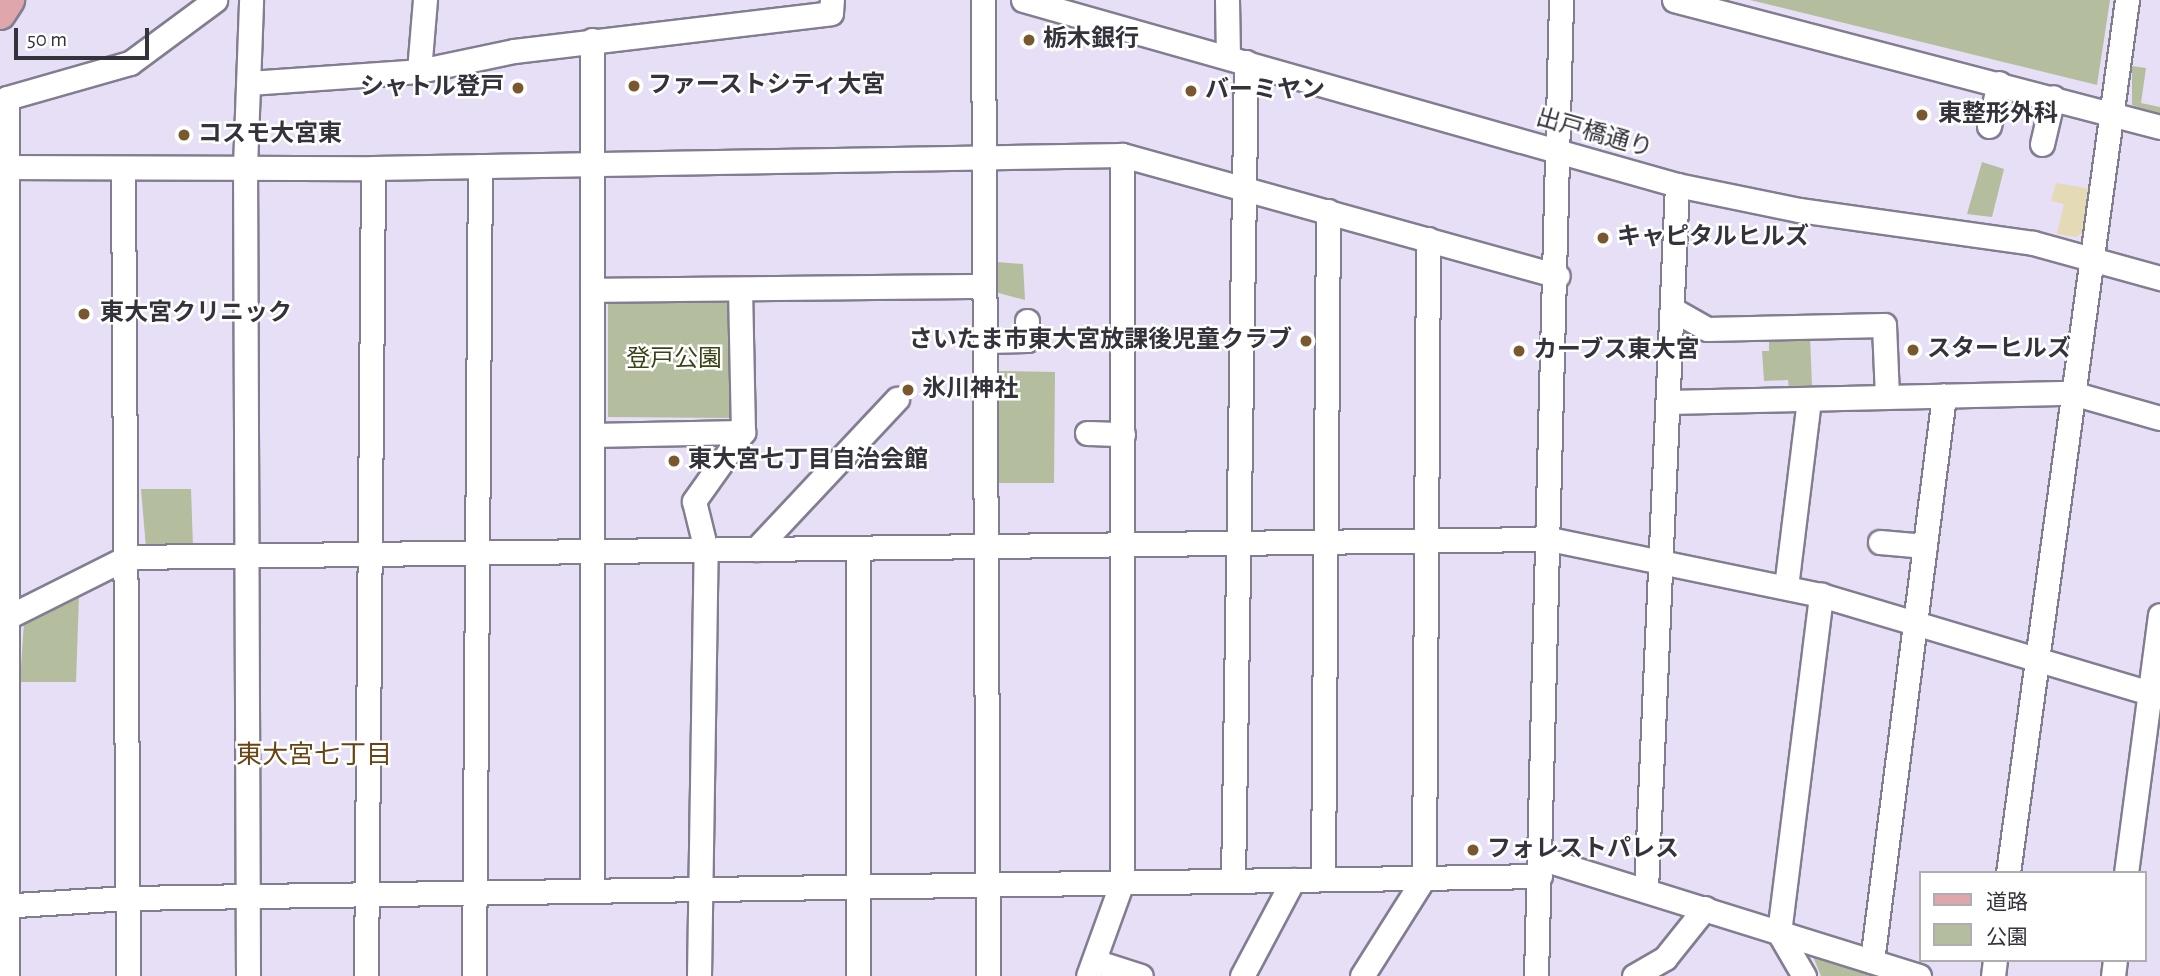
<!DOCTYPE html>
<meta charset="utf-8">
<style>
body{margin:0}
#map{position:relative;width:2160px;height:976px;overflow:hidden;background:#e6dff5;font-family:"Alegreya Sans","Noto Sans JP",sans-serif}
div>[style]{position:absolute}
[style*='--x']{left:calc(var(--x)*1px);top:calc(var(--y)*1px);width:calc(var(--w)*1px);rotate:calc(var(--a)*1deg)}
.green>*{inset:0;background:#b5bd9f}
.sand>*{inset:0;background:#e4dab5}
.roads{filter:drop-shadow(2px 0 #837d91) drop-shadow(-2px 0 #837d91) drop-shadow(0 2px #837d91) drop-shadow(0 -2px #837d91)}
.minor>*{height:23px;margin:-11.5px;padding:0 11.5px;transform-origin:11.5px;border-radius:11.5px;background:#fff}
.major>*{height:30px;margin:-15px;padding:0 15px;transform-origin:15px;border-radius:15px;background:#dfa6ab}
.dots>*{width:19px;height:19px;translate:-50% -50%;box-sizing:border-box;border:4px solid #fff;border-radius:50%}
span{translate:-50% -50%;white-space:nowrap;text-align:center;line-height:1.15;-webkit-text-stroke:5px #fff;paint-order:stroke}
.poi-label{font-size:24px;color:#34323a;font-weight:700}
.left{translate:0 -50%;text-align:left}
.right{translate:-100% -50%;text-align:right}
.street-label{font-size:24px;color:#34323a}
.park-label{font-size:24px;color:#394313}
.neighbourhood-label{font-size:26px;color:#694413}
.legend{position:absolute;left:1919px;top:871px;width:228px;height:91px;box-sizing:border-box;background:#fff;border:2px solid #aeadb0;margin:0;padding:9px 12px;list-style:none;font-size:21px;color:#34323a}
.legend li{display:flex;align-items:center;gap:14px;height:35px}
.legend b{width:35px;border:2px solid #aeadb0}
.scale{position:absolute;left:14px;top:28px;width:135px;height:32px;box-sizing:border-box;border:4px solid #34323a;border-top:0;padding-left:9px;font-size:21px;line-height:24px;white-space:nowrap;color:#34323a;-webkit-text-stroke:5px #fff;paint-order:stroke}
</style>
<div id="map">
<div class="green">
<i style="clip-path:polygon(1750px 0,2110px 0,2097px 85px)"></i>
<i style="clip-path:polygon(2132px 66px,2146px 68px,2141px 103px,2160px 107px,2160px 115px,2132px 105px)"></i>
<i style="clip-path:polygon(1982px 162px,2004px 169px,1992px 217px,1967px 214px)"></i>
<i style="clip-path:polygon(996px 262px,1023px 264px,1025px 300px,995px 292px)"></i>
<i style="clip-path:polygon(608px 299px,731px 303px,734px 418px,608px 417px)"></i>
<i style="clip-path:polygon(1810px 336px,1812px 386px,1789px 390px,1788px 380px,1764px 381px,1762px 351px,1769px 351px,1769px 338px)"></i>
<i style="clip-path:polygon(998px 371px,1055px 372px,1054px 483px,996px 483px)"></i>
<i style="clip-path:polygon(141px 489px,191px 489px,193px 547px,146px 548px)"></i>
<i style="clip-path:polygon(79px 595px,76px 682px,20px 682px,24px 622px)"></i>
<i style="clip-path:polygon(1812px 954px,1886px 976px,1821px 976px)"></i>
</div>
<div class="sand">
<i style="clip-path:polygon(2056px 183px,2091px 189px,2083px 232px,2076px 237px,2057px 234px,2064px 204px,2051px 201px)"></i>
</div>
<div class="roads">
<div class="minor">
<i style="--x:983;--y:0;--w:976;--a:89.71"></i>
<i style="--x:1023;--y:0;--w:680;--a:15.79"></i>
<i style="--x:1677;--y:185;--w:125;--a:11.6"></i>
<i style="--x:1799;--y:210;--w:236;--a:8"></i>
<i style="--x:2033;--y:243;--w:132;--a:15.4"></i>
<i style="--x:1227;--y:0;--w:57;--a:89"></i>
<i style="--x:1674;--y:0;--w:502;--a:14.64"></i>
<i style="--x:592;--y:40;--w:850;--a:90"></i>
<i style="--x:419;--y:71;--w:71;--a:-85.2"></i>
<i style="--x:249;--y:83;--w:170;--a:-4"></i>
<i style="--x:419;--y:71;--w:97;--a:-11.9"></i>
<i style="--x:514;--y:51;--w:319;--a:-6.8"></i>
<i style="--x:831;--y:13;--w:13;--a:-86"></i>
<i style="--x:1989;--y:126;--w:44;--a:-76.9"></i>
<i style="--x:2042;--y:144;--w:48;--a:-76.8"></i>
<i style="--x:0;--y:167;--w:373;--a:0.2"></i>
<i style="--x:373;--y:168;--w:749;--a:-0.99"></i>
<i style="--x:1122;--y:155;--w:452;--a:15.5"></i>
<i style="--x:123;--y:168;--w:808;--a:89.65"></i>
<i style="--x:592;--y:290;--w:392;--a:-0.6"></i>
<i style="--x:1672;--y:309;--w:40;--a:29.7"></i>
<i style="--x:1707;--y:329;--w:177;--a:-1.3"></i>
<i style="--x:1884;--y:325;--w:72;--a:87.6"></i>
<i style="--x:985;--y:341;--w:42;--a:-1.4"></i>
<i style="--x:1027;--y:340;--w:19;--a:-90"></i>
<i style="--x:1668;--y:402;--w:404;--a:-1.3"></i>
<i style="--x:2072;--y:393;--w:91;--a:15.9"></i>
<i style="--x:1087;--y:433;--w:36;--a:2"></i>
<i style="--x:592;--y:435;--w:151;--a:-1.1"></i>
<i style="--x:743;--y:432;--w:143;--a:-91.2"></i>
<i style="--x:1880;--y:542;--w:45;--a:5.1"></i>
<i style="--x:858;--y:548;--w:428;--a:90"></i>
<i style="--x:756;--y:549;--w:206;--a:-46.8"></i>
<i style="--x:1786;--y:587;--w:188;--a:-83"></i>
<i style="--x:0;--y:621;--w:143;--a:-26.6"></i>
<i style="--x:128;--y:557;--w:1422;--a:-0.73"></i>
<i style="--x:1550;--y:539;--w:277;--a:11.7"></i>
<i style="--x:1821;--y:595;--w:354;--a:16.6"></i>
<i style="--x:1540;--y:858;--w:397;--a:17.3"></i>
<i style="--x:2008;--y:873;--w:881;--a:-82.24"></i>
<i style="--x:2126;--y:873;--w:260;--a:-82.5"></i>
<i style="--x:1323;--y:879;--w:668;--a:-89.57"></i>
<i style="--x:1233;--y:881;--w:819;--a:-89.09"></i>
<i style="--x:1646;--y:889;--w:705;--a:-87.48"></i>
<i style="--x:0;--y:906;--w:128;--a:-3.6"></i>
<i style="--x:128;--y:898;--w:1412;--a:-0.89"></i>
<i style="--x:1094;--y:961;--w:49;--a:17.7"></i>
<i style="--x:1872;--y:961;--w:570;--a:-82.74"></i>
<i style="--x:7;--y:976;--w:878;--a:-90"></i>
<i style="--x:7;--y:98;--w:128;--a:-15.9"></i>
<i style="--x:130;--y:63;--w:106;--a:-36.5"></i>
<i style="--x:248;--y:976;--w:809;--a:-90.21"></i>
<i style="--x:245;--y:167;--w:167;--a:-87.9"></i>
<i style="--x:366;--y:976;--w:808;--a:-89.5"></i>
<i style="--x:474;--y:976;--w:810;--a:-89.58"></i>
<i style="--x:699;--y:976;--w:426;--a:-89.1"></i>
<i style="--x:706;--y:550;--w:50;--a:-103.8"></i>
<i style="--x:694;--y:501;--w:85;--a:-54.6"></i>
<i style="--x:1088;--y:976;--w:100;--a:-70.1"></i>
<i style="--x:1122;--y:882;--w:727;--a:-90"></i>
<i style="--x:1242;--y:976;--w:109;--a:-62"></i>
<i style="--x:1362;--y:976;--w:116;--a:-57.7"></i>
<i style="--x:1424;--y:878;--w:639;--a:-89.64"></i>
<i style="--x:1536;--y:976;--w:976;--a:-88.53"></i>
<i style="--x:1634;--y:976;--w:36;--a:-30"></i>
<i style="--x:1665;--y:958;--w:64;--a:-51.3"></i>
<i style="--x:1804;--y:976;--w:50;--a:-120.2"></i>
<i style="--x:1779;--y:933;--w:341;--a:-82.9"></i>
<i style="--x:1993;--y:976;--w:16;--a:-83"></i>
<i style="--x:2113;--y:976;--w:16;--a:-83"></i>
</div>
<div class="major">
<i style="--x:0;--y:14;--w:17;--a:-57"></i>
</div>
</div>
<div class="dots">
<i style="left:1029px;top:40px;background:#7a582f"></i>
<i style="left:634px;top:86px;background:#7a582f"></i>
<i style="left:518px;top:88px;background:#7a582f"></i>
<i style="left:1191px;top:91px;background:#7a582f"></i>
<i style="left:1922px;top:115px;background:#7a582f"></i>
<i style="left:184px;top:135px;background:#7a582f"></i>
<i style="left:1603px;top:238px;background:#7a582f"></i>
<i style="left:84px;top:314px;background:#7a582f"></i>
<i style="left:1306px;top:341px;background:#7a582f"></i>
<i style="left:1913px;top:350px;background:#7a582f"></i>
<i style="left:1519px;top:351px;background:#7a582f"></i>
<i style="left:908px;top:390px;background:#7a582f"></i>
<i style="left:674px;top:461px;background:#7a582f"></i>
<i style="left:1473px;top:850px;background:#7a582f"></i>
</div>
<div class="poi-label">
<span class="left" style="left:1043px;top:40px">栃木銀行</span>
<span class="left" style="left:648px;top:86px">ファーストシティ大宮</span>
<span class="right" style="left:504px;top:88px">シャトル登戸</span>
<span class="left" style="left:1205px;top:91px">バーミヤン</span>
<span class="left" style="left:1938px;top:115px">東整形外科</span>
<span class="left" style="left:198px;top:135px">コスモ大宮東</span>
<span class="left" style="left:1617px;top:238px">キャピタルヒルズ</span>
<span class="left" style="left:100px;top:314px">東大宮クリニック</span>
<span class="right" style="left:1292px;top:341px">さいたま市東大宮放課後児童クラブ</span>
<span class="left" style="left:1927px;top:350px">スターヒルズ</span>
<span class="left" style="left:1533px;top:351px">カーブス東大宮</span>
<span class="left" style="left:922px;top:390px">氷川神社</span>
<span class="left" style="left:688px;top:461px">東大宮七丁目自治会館</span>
<span class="left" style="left:1487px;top:850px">フォレストパレス</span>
</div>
<div class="street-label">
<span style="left:1594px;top:134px;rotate:16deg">出戸橋通り</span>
</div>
<div class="park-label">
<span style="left:674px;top:360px">登戸公園</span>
</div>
<div class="neighbourhood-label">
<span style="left:314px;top:756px">東大宮七丁目</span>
</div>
<ul class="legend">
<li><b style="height:9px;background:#dfa6ab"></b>道路</li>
<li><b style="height:19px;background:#b5bd9f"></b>公園</li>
</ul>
<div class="scale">50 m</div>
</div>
